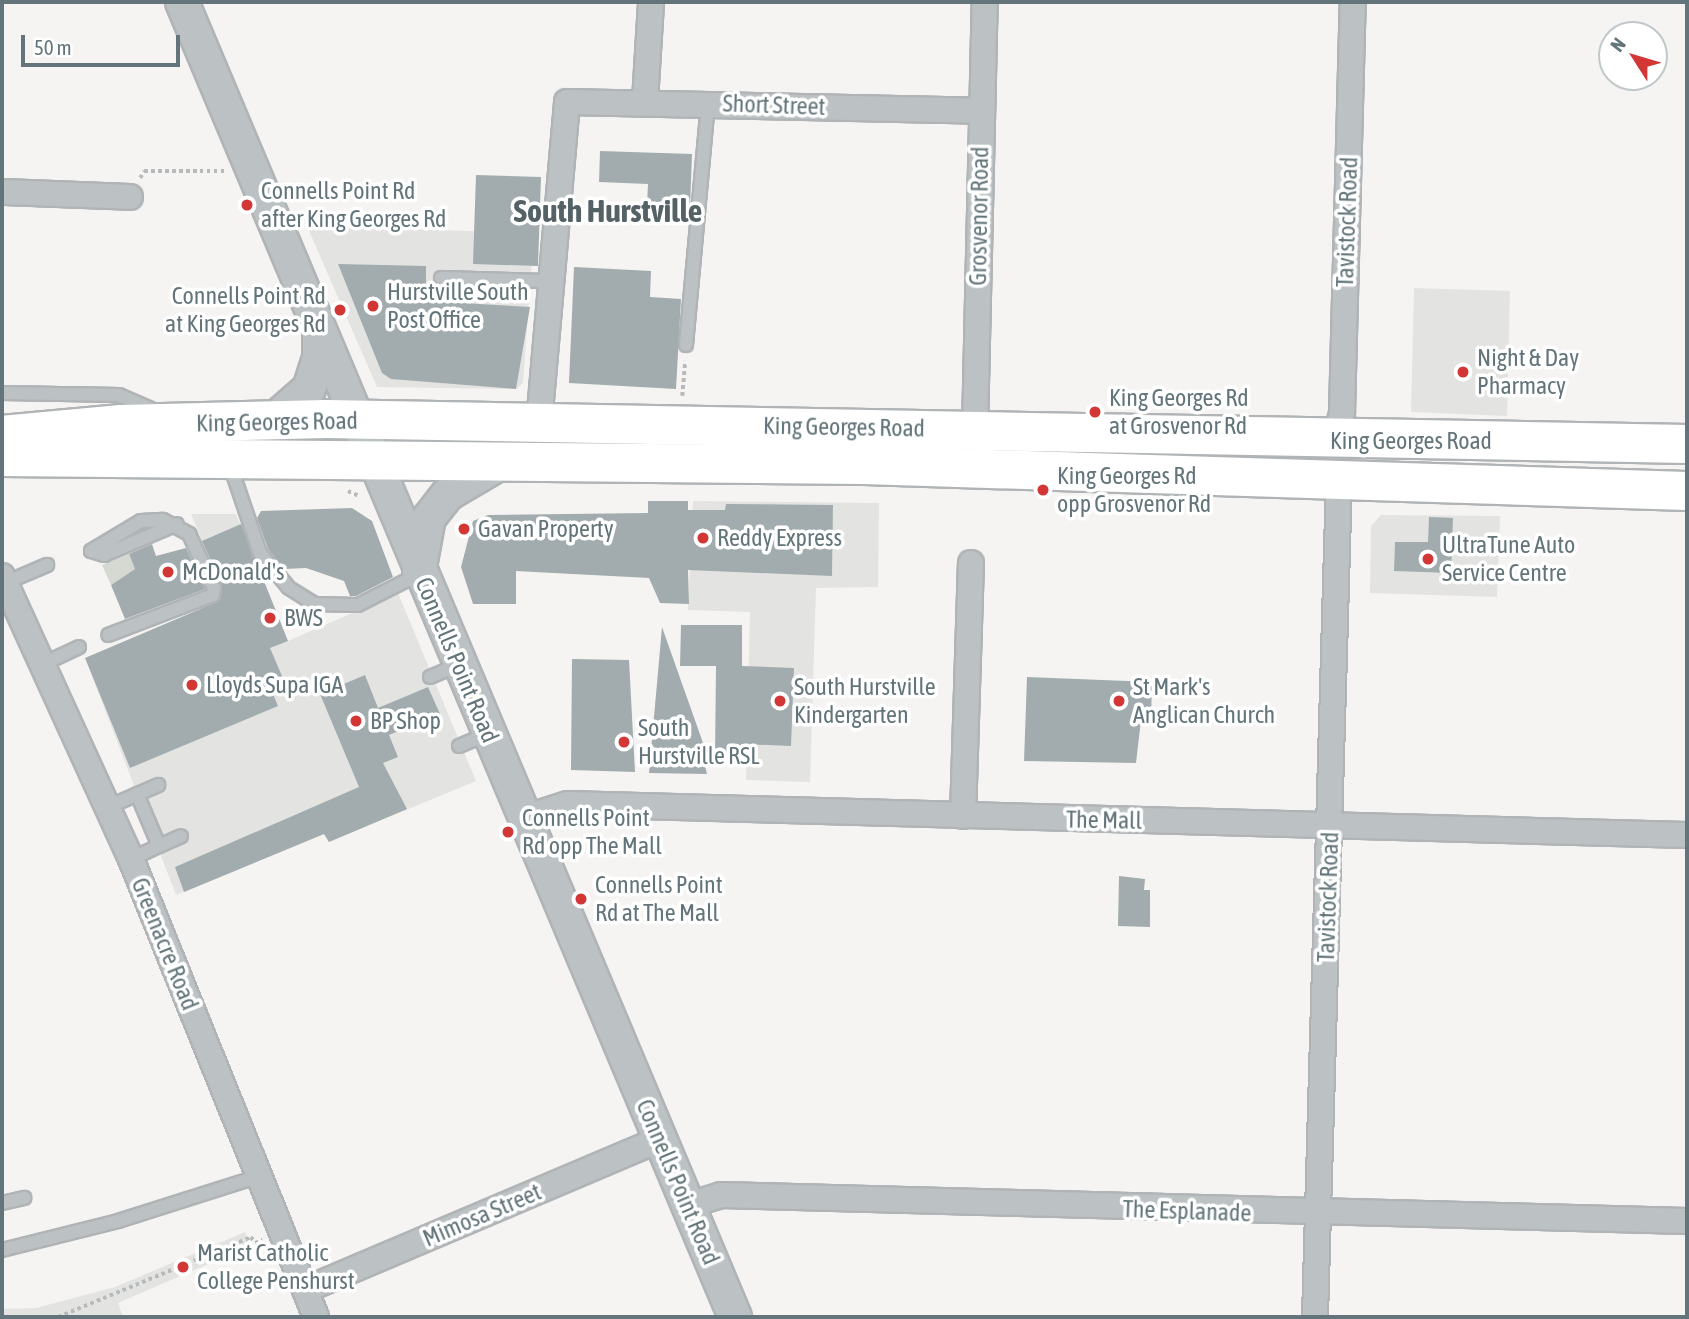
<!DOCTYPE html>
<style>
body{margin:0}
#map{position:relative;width:1689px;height:1319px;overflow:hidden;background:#f5f4f2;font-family:"Asap Condensed",sans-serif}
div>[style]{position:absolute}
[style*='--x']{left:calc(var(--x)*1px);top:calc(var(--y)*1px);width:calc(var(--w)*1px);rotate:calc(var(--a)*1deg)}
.built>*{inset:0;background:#e3e4e2}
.green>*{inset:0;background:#d6d9d1}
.building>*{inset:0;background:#a2acae}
.path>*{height:3.5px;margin-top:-1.75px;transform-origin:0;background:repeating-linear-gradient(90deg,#b6babb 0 3.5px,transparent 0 7px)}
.roads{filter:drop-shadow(2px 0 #b0b4b6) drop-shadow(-2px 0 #b0b4b6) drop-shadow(0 2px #b0b4b6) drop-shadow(0 -2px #b0b4b6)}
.service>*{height:12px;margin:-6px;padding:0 6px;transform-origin:6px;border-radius:6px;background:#bcc1c3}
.minor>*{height:24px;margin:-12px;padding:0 12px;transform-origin:12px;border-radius:12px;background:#bcc1c3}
.tertiary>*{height:32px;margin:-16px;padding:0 16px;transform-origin:16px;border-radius:16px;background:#bcc1c3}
.trunk>*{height:38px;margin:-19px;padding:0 19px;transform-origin:19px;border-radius:19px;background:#fff}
.dots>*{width:19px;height:19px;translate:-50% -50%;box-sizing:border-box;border:4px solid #fff;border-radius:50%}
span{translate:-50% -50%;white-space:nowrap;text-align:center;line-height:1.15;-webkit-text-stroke:7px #fff;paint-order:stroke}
.street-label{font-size:24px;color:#63757a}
.poi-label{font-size:24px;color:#63757a}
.left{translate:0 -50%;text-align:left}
.right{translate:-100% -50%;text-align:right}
.district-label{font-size:32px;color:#546266;font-weight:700}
.frame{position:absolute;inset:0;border:4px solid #63757a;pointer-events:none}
.north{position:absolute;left:1598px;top:21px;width:70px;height:70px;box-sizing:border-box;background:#fff;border:2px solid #c1c8ca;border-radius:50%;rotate:307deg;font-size:19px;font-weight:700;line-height:28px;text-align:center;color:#63757a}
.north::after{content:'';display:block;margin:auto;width:24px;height:32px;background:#d23635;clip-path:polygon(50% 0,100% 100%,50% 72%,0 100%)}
.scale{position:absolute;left:21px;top:35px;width:159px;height:32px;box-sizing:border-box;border:4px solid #63757a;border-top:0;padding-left:9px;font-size:21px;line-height:24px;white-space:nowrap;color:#63757a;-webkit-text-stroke:5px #fff;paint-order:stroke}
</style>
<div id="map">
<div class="built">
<i style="clip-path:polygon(307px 226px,534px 233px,523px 383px,516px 389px,377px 387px)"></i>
<i style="clip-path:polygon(1414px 288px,1510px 291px,1507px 416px,1411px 412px)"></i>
<i style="clip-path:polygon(693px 501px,879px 503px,878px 587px,816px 588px,810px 782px,746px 780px,750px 612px,688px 610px)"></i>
<i style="clip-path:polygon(191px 514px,236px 514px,288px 641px,398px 593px,476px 781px,329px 842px,324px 834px,176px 895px,85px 658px,226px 600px)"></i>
<i style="clip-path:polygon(1381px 515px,1500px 516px,1497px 597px,1370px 593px,1371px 526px)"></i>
<i style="clip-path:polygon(245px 1232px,250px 1246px,118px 1303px,123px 1317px,2px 1317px,2px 1309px,36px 1308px,115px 1287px)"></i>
</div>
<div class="green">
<i style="clip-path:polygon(129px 554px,135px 569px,111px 585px,102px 565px)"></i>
</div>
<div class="building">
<i style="clip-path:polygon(600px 151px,692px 154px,690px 207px,647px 205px,648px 184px,599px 182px)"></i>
<i style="clip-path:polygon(476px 175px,541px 177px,538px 266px,473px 264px)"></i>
<i style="clip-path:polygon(338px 264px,426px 266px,426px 301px,530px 307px,516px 389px,391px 379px,382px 373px)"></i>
<i style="clip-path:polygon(574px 267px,651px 271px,650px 297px,681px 299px,676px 389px,569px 383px)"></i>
<i style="clip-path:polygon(648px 501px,688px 501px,688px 510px,725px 510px,726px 504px,833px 505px,832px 576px,688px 570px,689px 604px,660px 603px,649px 578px,516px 571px,516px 604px,473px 604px,461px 567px,473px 521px,488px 515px,648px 513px)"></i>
<i style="clip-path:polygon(352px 508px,372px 521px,393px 577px,356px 596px,350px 596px,344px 581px,306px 568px,284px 569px,268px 549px,257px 518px,261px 511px)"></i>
<i style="clip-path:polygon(1429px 517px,1453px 518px,1451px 573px,1394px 571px,1395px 542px,1428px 542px)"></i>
<i style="clip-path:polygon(241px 524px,288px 641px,270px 648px,282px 676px,268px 682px,278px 706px,130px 768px,85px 658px,219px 601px,222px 585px,202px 541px)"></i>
<i style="clip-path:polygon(152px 544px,156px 556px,186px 548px,205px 589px,125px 619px,111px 585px,135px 569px,129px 554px)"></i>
<i style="clip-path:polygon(681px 625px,742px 625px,742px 666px,794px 668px,791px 746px,741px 744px,741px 757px,715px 757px,716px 666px,680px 666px)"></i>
<i style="clip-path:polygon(662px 627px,708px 757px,703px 757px,707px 774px,649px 773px)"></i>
<i style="clip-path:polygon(572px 659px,629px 660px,635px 772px,571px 770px)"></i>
<i style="clip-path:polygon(365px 675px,378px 708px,428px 687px,440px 714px,389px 735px,398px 757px,383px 763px,407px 809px,329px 842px,324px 834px,184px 892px,175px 867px,359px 787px,320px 694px)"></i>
<i style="clip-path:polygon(1027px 677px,1152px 682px,1151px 720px,1141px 720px,1136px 763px,1024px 761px)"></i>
<i style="clip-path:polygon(1119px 876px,1145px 879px,1144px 890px,1150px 890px,1150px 927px,1118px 926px)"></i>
</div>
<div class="path">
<i style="--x:140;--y:178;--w:8;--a:-60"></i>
<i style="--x:144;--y:171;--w:81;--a:0"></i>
<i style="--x:682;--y:396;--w:35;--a:-85"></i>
<i style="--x:348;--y:491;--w:12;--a:24"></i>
<i style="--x:58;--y:1317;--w:209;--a:-22.5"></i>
<i style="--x:251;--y:1237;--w:7;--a:56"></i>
<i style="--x:255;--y:1243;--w:8;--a:-23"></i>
</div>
<div class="roads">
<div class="service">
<i style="--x:441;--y:278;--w:108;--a:1.6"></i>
<i style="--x:686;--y:345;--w:243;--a:-84.8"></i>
<i style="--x:2;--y:393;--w:117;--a:1"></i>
<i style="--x:119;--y:395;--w:40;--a:23.4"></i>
<i style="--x:229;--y:462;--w:96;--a:71.2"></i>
<i style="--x:260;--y:553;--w:45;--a:50.4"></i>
<i style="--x:289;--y:588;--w:31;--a:32"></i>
<i style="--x:315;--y:604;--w:43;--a:1.3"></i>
<i style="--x:358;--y:605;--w:68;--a:-26.9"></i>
<i style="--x:91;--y:551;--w:58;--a:-31"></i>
<i style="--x:141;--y:521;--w:22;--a:-3"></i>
<i style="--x:163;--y:520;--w:30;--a:28"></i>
<i style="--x:189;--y:534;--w:60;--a:65.2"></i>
<i style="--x:214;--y:588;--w:7;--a:98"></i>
<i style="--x:213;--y:595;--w:112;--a:159.1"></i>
<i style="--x:91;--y:551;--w:14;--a:17"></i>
<i style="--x:104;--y:555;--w:79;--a:-23"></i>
<i style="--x:5;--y:583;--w:46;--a:-23.2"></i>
<i style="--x:41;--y:665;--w:42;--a:-25.3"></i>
<i style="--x:430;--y:677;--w:34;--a:-23"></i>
<i style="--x:459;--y:746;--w:33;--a:-23"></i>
<i style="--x:137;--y:794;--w:56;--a:67.1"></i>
<i style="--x:159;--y:846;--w:24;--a:-24"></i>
<i style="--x:108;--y:807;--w:55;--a:-23.7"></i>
<i style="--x:131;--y:859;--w:31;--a:-25"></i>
<i style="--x:2;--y:1203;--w:23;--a:-13"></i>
<i style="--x:2;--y:1250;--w:120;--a:-14"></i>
<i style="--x:118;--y:1221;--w:146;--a:-17.6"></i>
</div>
<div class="minor">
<i style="--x:645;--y:101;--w:99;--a:-86.5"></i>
<i style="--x:2;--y:192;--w:128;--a:2.2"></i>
<i style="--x:539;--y:423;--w:322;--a:-85"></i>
<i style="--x:567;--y:102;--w:414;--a:1.2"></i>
<i style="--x:975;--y:430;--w:428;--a:-88.7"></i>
<i style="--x:1335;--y:441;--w:30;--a:-76"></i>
<i style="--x:1342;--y:412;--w:410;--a:-88.5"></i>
<i style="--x:2;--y:576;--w:311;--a:65.5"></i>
<i style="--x:131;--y:859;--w:494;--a:68"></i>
<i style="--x:963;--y:816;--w:253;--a:-88.2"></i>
<i style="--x:524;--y:818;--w:46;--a:-17.7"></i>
<i style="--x:568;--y:804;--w:1119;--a:1.59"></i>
<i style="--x:689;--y:1205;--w:34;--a:-17"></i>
<i style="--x:721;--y:1195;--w:966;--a:1.54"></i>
<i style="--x:305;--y:1290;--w:384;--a:-23"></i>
<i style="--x:1315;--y:1317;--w:840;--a:-88.36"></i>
</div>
<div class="tertiary">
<i style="--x:182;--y:2;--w:1427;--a:67.19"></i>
<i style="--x:271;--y:422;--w:50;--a:-41"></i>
<i style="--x:309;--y:389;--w:32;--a:-72"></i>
<i style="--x:319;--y:359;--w:28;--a:-90"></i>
<i style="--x:419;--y:572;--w:55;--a:-79.5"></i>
<i style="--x:429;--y:518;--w:31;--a:-52"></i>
<i style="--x:448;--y:494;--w:59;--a:-30.5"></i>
</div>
<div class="trunk">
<i style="--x:2;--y:435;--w:120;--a:-5.3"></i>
<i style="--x:121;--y:424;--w:205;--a:-1.4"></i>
<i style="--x:326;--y:419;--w:1361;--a:1.05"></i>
<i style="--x:2;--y:457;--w:862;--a:0.53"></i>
<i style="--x:864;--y:465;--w:823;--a:1.81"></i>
</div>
</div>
<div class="dots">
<i style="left:247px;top:205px;background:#d23635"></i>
<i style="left:373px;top:306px;background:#d23635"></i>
<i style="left:340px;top:310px;background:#d23635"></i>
<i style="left:1463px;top:372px;background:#d23635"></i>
<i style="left:1095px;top:412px;background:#d23635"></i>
<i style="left:1043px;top:490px;background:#d23635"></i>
<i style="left:464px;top:529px;background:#d23635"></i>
<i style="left:703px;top:538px;background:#d23635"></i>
<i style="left:1428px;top:559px;background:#d23635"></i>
<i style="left:168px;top:572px;background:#d23635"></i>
<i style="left:270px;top:618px;background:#d23635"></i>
<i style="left:192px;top:685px;background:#d23635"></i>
<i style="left:780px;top:701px;background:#d23635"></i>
<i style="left:1119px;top:701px;background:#d23635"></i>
<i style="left:356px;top:721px;background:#d23635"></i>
<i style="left:624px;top:742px;background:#d23635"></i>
<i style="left:508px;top:832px;background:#d23635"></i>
<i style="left:581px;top:899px;background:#d23635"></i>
<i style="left:183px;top:1267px;background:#d23635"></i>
</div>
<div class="street-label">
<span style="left:774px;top:105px;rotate:2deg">Short Street</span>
<span style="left:979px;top:216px;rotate:-89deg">Grosvenor Road</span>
<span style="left:1347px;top:222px;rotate:-88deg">Tavistock Road</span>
<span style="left:277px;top:422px;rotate:-1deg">King Georges Road</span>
<span style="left:844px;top:427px;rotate:1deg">King Georges Road</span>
<span style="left:1411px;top:441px">King Georges Road</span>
<span style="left:457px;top:660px;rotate:67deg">Connells Point Road</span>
<span style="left:1104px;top:820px;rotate:1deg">The Mall</span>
<span style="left:1328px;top:897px;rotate:-88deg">Tavistock Road</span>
<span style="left:165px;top:944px;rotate:68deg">Greenacre Road</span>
<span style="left:678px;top:1182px;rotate:67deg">Connells Point Road</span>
<span style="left:1187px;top:1211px;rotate:2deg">The Esplanade</span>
<span style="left:482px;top:1215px;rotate:-23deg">Mimosa Street</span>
</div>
<div class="poi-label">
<span class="left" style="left:261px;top:205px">Connells Point Rd<br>after King Georges Rd</span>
<span class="left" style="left:387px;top:306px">Hurstville South<br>Post Office</span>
<span class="right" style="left:326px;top:310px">Connells Point Rd<br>at King Georges Rd</span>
<span class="left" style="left:1477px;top:372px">Night &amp; Day<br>Pharmacy</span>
<span class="left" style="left:1109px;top:412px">King Georges Rd<br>at Grosvenor Rd</span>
<span class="left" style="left:1057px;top:490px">King Georges Rd<br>opp Grosvenor Rd</span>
<span class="left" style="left:478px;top:529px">Gavan Property</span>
<span class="left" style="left:717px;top:538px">Reddy Express</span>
<span class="left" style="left:1442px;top:559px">UltraTune Auto<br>Service Centre</span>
<span class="left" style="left:182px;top:572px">McDonald's</span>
<span class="left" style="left:284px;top:618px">BWS</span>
<span class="left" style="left:206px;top:685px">Lloyds Supa IGA</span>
<span class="left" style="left:794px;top:701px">South Hurstville<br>Kindergarten</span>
<span class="left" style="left:1133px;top:701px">St Mark's<br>Anglican Church</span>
<span class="left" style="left:370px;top:721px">BP Shop</span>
<span class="left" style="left:638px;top:742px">South<br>Hurstville RSL</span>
<span class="left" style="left:522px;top:832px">Connells Point<br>Rd opp The Mall</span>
<span class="left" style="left:595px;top:899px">Connells Point<br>Rd at The Mall</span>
<span class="left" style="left:197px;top:1267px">Marist Catholic<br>College Penshurst</span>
</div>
<div class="district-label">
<span style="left:608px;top:211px">South Hurstville</span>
</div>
<div class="frame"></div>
<div class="north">N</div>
<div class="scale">50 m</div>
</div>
